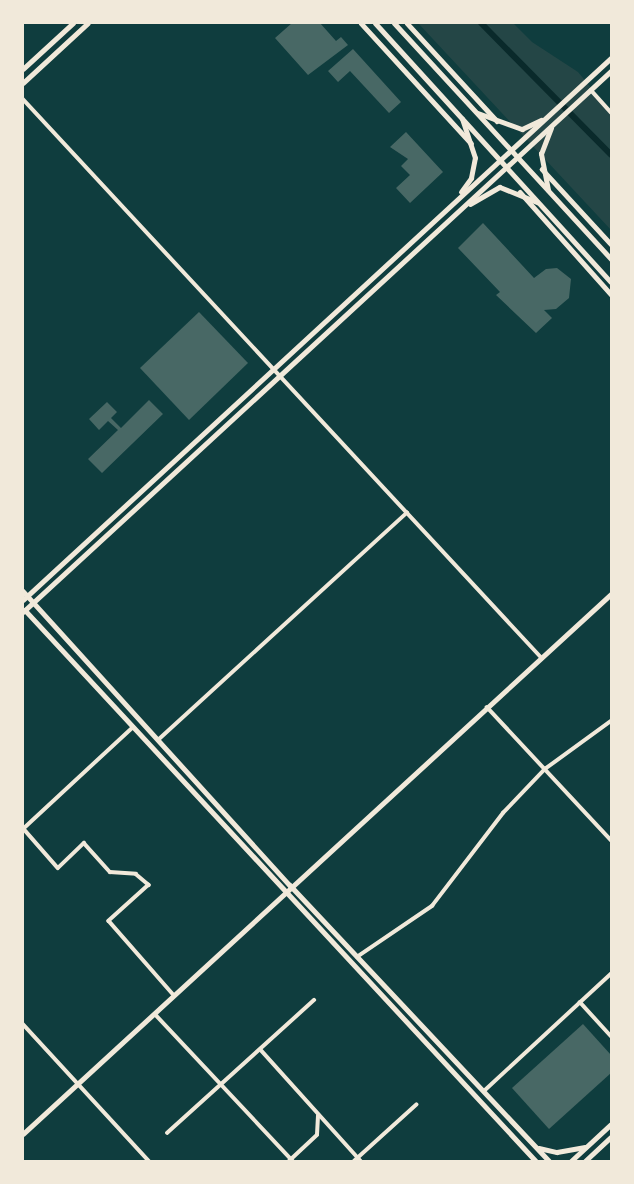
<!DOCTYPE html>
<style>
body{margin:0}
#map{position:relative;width:634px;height:1184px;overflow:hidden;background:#0f3d3e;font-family:"Noto Serif",serif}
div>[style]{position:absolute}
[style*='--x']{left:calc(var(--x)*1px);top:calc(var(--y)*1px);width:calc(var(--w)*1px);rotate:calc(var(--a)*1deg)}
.green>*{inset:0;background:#244646}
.canal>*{height:6px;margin:-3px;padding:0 3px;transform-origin:3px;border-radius:3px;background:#0a2a2b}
.building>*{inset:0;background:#486865}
.minor>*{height:3.5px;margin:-1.75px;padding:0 1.75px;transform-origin:1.75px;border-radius:1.75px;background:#f1e9da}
.tertiary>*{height:3.5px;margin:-1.75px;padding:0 1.75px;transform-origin:1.75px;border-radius:1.75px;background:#f1e9da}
.secondary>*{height:4.5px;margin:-2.25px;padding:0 2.25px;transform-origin:2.25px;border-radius:2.25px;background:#f1e9da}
.primary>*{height:5px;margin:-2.5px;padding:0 2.5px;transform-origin:2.5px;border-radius:2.5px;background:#f1e9da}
span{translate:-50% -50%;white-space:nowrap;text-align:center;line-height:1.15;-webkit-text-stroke:5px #f1e9da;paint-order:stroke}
.frame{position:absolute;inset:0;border:24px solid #f1e9da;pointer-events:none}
</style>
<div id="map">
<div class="green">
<i style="clip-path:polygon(418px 23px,513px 23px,532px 42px,578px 72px,611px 112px,611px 230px)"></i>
</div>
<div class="canal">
<i style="--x:481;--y:23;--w:185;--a:45.4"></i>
</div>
<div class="building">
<i style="clip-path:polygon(292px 23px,320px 23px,336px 41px,341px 37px,348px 45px,308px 75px,275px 38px)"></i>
<i style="clip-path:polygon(353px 49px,401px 102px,389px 113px,350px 71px,338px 82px,328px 71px)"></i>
<i style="clip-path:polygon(406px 132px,443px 172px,410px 203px,396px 188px,410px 175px,401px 166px,408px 159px,390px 147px)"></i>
<i style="clip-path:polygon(483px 223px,534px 278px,546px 269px,557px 268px,571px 279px,569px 298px,556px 309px,544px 310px,552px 318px,536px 333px,496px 295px,500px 292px,458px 248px)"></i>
<i style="clip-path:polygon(199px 312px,248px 363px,189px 420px,140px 368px)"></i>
<i style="clip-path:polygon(149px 400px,163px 414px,102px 473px,88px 459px,118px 430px,108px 421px,99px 430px,89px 419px,107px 402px,117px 412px,111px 418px,121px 428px)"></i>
<i style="clip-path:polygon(583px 1024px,611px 1055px,611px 1073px,549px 1129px,512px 1088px)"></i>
</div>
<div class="minor">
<i style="--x:158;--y:740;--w:337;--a:-42.4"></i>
<i style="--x:23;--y:828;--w:53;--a:48.8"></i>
<i style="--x:58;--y:868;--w:36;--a:-44"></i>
<i style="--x:84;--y:843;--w:39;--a:48"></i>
<i style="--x:110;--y:872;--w:26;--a:4"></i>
<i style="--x:136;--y:874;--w:17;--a:40"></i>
<i style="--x:149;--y:885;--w:54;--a:138"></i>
<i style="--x:109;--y:921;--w:97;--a:48.8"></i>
<i style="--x:23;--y:829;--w:150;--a:-42.8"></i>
<i style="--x:155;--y:1014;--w:202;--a:46.8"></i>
<i style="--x:261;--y:1050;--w:149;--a:48"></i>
<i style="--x:167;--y:1133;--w:198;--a:-42.1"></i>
<i style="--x:289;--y:1161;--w:38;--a:-43"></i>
<i style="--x:317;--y:1135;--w:19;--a:-87"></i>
<i style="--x:354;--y:1161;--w:84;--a:-42.1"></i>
</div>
<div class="tertiary">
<i style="--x:591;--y:90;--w:30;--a:48"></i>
<i style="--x:23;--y:99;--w:763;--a:47.13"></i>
<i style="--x:487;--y:707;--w:182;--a:47"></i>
<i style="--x:357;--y:957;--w:91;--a:-34.2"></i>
<i style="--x:432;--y:906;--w:117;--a:-52.6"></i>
<i style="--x:503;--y:813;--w:61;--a:-46.3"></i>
<i style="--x:545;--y:769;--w:82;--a:-36"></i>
<i style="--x:580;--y:1002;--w:46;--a:47.6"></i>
<i style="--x:23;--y:1024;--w:186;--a:47.4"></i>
<i style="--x:484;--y:1091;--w:173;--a:-42.7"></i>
</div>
<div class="secondary">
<i style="--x:361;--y:23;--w:163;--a:47.5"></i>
<i style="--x:407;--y:23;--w:133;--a:47.4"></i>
<i style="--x:23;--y:69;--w:68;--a:-42.6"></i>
<i style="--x:23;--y:83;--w:88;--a:-42.7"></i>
<i style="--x:478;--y:113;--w:47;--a:20"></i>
<i style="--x:522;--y:129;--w:21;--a:-25"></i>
<i style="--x:542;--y:169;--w:102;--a:47.4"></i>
<i style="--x:548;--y:190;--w:37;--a:-101"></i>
<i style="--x:541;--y:154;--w:28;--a:-69"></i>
<i style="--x:461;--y:192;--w:17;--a:-54"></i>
<i style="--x:471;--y:178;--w:20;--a:-79"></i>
<i style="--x:475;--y:158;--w:41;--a:-108.4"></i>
<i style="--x:520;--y:192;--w:137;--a:48.3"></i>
<i style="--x:470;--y:204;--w:34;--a:-30"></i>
<i style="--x:500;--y:187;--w:40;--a:22"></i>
<i style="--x:23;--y:591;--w:397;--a:47.8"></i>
<i style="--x:290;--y:885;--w:378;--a:46.8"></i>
<i style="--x:23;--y:600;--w:800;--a:-42.67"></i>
<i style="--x:25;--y:610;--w:751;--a:47.16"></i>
<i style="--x:23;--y:612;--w:799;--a:-42.62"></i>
<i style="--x:23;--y:1134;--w:798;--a:-42.56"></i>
<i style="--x:539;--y:1148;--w:18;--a:13"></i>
<i style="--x:557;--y:1152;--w:28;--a:-10"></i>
</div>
<div class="primary">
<i style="--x:375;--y:23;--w:350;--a:47.7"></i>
<i style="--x:394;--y:23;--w:321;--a:47.4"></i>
<i style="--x:571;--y:1161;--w:54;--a:-42.8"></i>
<i style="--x:585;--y:1161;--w:35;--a:-43"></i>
</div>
<div class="frame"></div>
</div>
